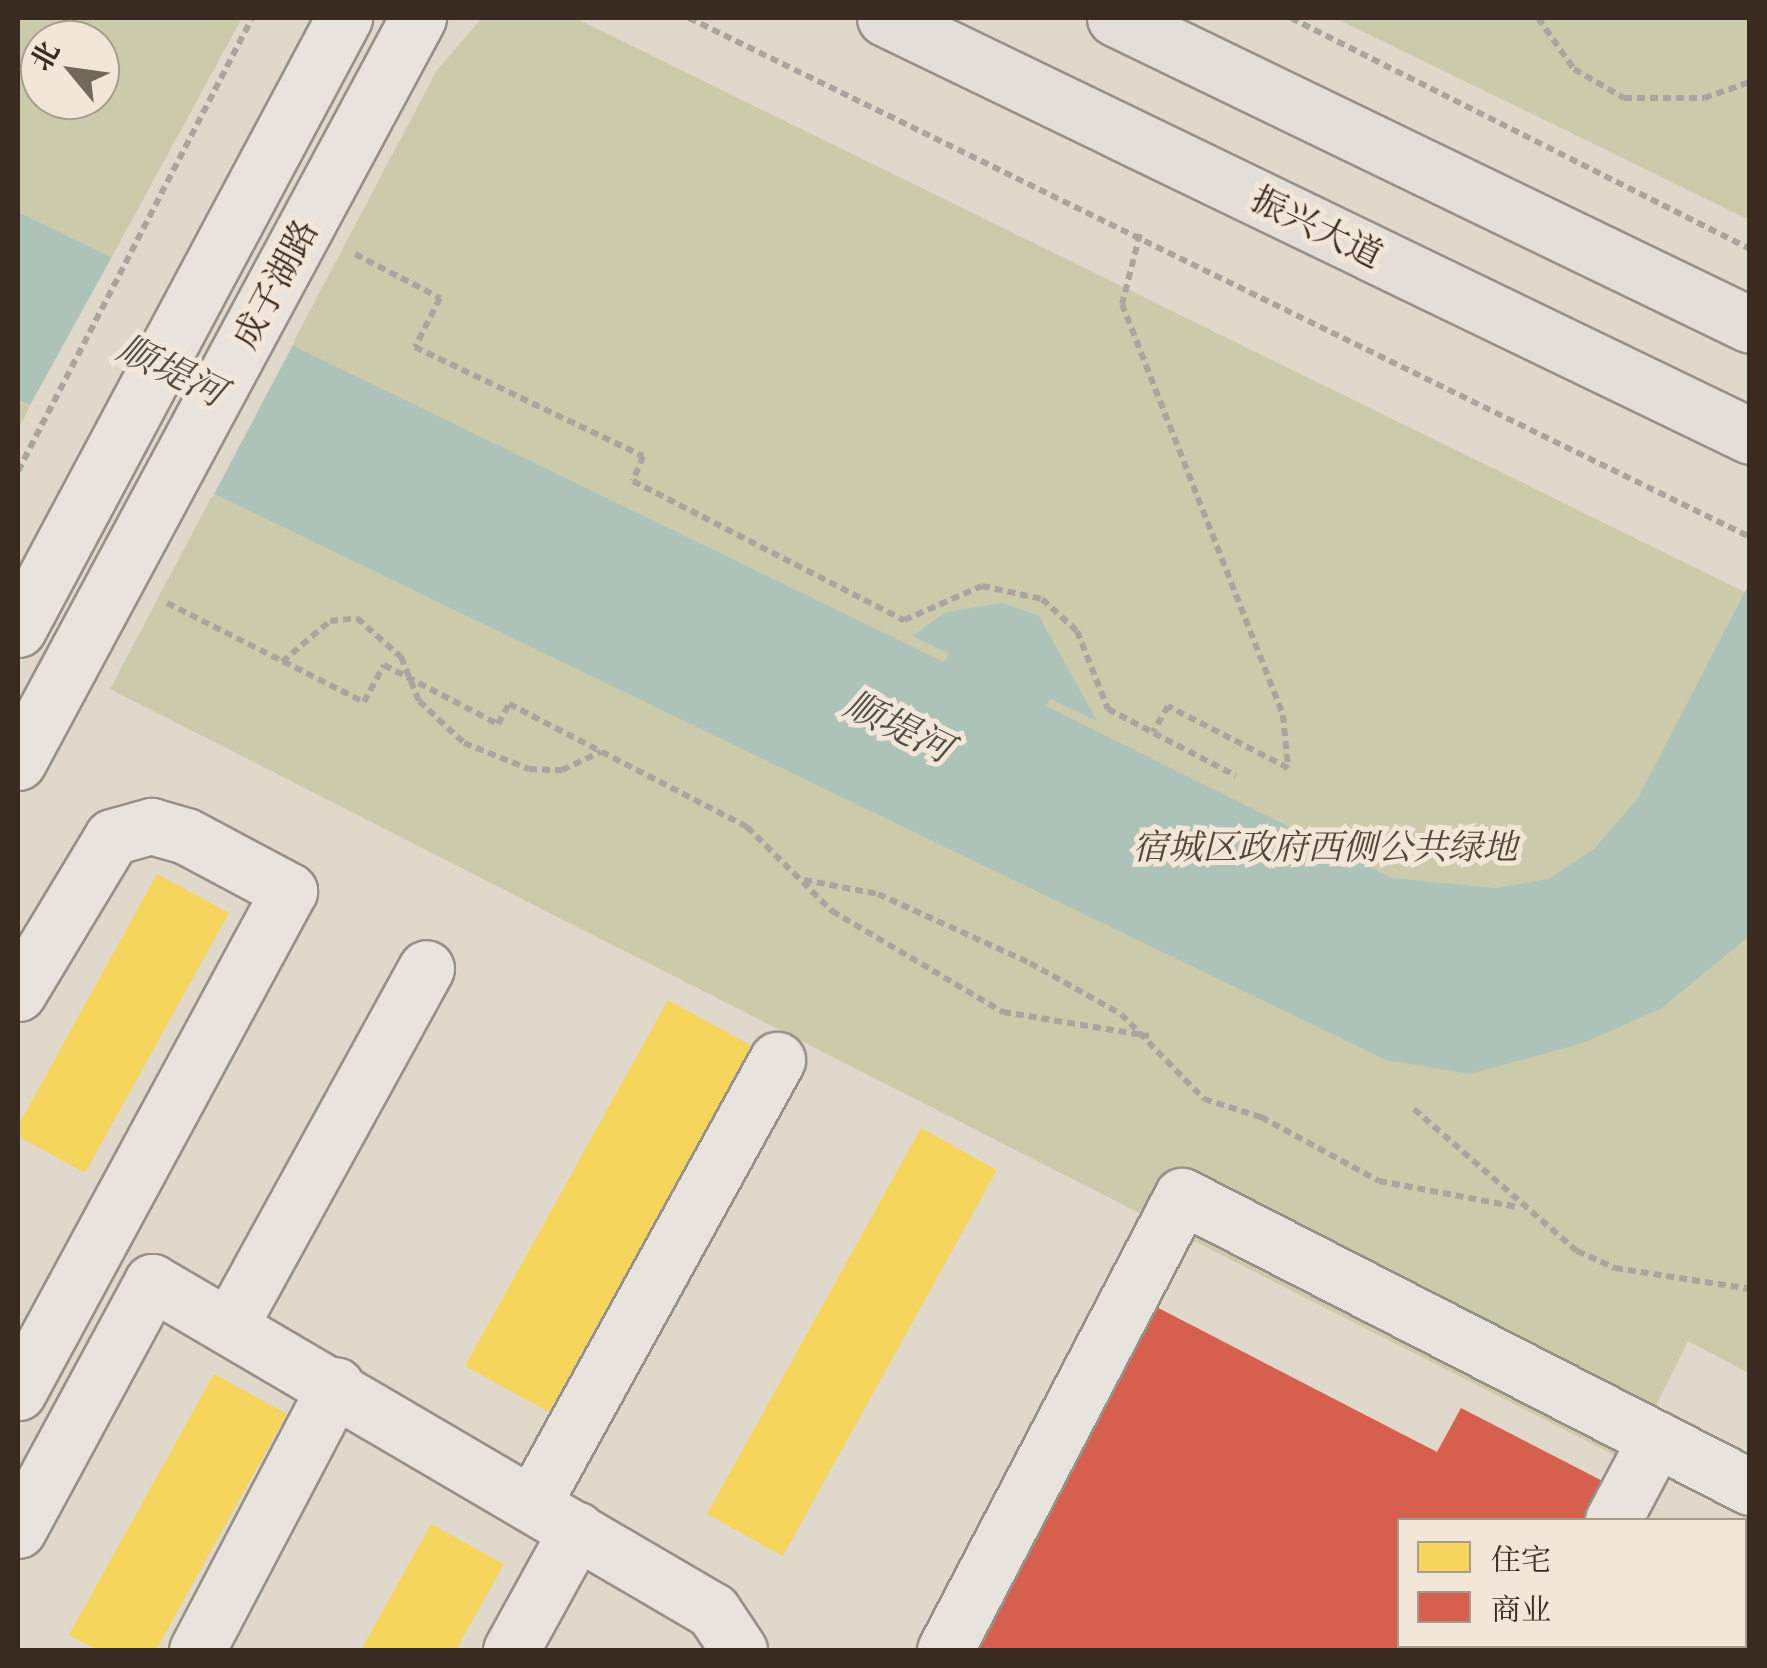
<!DOCTYPE html>
<meta charset="utf-8">
<style>
body{margin:0}
#map{position:relative;width:1767px;height:1668px;overflow:hidden;background:#e0d8cb;font-family:Alegreya,"Noto Serif SC",serif}
div>[style]{position:absolute}
[style*='--x']{left:calc(var(--x)*1px);top:calc(var(--y)*1px);width:calc(var(--w)*1px);rotate:calc(var(--a)*1deg)}
.green>*{inset:0;background:#cbcaab}
.water>*{inset:0;background:#adc3ba}
.pier>*{inset:0;background:#e0d8cb}
.homes>*{inset:0;background:#f6d55c}
.shops>*{inset:0;background:#d6604d}
.path>*{height:6px;margin-top:-3px;transform-origin:0;background:repeating-linear-gradient(90deg,#a9a49e 0 8px,transparent 0 13px)}
.roads{filter:drop-shadow(2px 0 #979088) drop-shadow(-2px 0 #979088) drop-shadow(0 2px #979088) drop-shadow(0 -2px #979088)}
.minor>*{height:55px;margin:-27.5px;padding:0 27.5px;transform-origin:27.5px;border-radius:27.5px;background:#e8e3dc}
.major>*{height:55px;margin:-27.5px;padding:0 27.5px;transform-origin:27.5px;border-radius:27.5px;background:#e3ded7}
span{translate:-50% -50%;white-space:nowrap;text-align:center;line-height:1.15;-webkit-text-stroke:10px #f1e6d7;paint-order:stroke}
.street-label{font-size:35px;color:#392b20}
.park-label{font-size:35px;color:#534837;font-style:italic}
.water-label{font-size:38px;color:#504f45;font-style:italic}
.frame{position:absolute;inset:0;border:20px solid #392b20;pointer-events:none}
.legend{position:absolute;left:1397px;top:1518px;width:350px;height:130px;box-sizing:border-box;background:#f1e6d7;border:2px solid #a79b8e;margin:0;padding:12px 18px;list-style:none;font-size:30px;color:#392b20}
.legend li{display:flex;align-items:center;gap:20px;height:50px}
.legend b{width:50px;border:2px solid #a79b8e}
.north{position:absolute;left:20px;top:20px;width:100px;height:100px;box-sizing:border-box;background:#f1e6d7;border:2px solid #a79b8e;border-radius:50%;rotate:299deg;font-size:28px;font-weight:700;line-height:40px;text-align:center;color:#392b20}
.north::after{content:'';display:block;margin:auto;width:35px;height:45px;background:#73685c;clip-path:polygon(50% 0,100% 100%,50% 72%,0 100%)}
</style>
<div id="map">
<div class="green">
<i style="clip-path:polygon(evenodd,18px 18px,242px 18px,18px 429px,18px 18px,40px 40px,100px 40px,100px 100px,40px 100px,40px 40px)"></i>
<i style="clip-path:polygon(482px 18px,575px 18px,1749px 594px,1749px 1373px,1688px 1341px,1628px 1462px,110px 689px,437px 70px)"></i>
<i style="clip-path:polygon(1335px 18px,1749px 18px,1749px 220px,1645px 169px)"></i>
</div>
<div class="water">
<i style="clip-path:polygon(18px 212px,944px 662px,949px 654px,912px 636px,946px 612px,1002px 603px,1039px 616px,1097px 721px,1050px 699px,1046px 706px,1392px 878px,1496px 888px,1549px 879px,1594px 849px,1638px 798px,1749px 584px,1749px 936px,1662px 1008px,1583px 1043px,1470px 1074px,1386px 1060px,18px 399px)"></i>
</div>
<div class="pier">
<i style="clip-path:polygon(114px 253px,295px 341px,212px 498px,28px 409px)"></i>
</div>
<div class="homes">
<i style="clip-path:polygon(157px 874px,229px 913px,85px 1173px,18px 1136px,18px 1126px)"></i>
<i style="clip-path:polygon(668px 1000px,752px 1046px,549px 1412px,465px 1366px)"></i>
<i style="clip-path:polygon(921px 1128px,997px 1170px,783px 1556px,707px 1514px)"></i>
<i style="clip-path:polygon(214px 1374px,287px 1414px,156px 1650px,97px 1650px,69px 1635px)"></i>
<i style="clip-path:polygon(431px 1524px,504px 1564px,456px 1650px,361px 1650px)"></i>
</div>
<div class="shops">
<i style="clip-path:polygon(1145px 1301px,1437px 1452px,1461px 1408px,1618px 1489px,1601px 1520px,1400px 1520px,1400px 1646px,1534px 1650px,963px 1650px)"></i>
</div>
<div class="path">
<i style="--x:689;--y:18;--w:1181;--a:26.07"></i>
<i style="--x:1291;--y:18;--w:514;--a:26.71"></i>
<i style="--x:1538;--y:18;--w:62;--a:54.8"></i>
<i style="--x:1574;--y:69;--w:58;--a:30.1"></i>
<i style="--x:1624;--y:98;--w:80;--a:0"></i>
<i style="--x:1704;--y:98;--w:49;--a:-19.2"></i>
<i style="--x:1140;--y:234;--w:72;--a:104.4"></i>
<i style="--x:1122;--y:304;--w:441;--a:68.6"></i>
<i style="--x:1283;--y:715;--w:53;--a:84.6"></i>
<i style="--x:1288;--y:768;--w:135;--a:-152.7"></i>
<i style="--x:1168;--y:706;--w:30;--a:120"></i>
<i style="--x:355;--y:254;--w:96;--a:27.4"></i>
<i style="--x:440;--y:298;--w:55;--a:117"></i>
<i style="--x:415;--y:347;--w:253;--a:25.6"></i>
<i style="--x:643;--y:456;--w:27;--a:112"></i>
<i style="--x:633;--y:481;--w:305;--a:27.2"></i>
<i style="--x:904;--y:620;--w:85;--a:-23.6"></i>
<i style="--x:982;--y:586;--w:61;--a:12.2"></i>
<i style="--x:1042;--y:599;--w:47;--a:42.4"></i>
<i style="--x:1077;--y:631;--w:84;--a:68.3"></i>
<i style="--x:1108;--y:709;--w:144;--a:27.6"></i>
<i style="--x:18;--y:471;--w:510;--a:-62.68"></i>
<i style="--x:167;--y:603;--w:220;--a:26.7"></i>
<i style="--x:364;--y:702;--w:42;--a:-61.6"></i>
<i style="--x:384;--y:665;--w:128;--a:27.4"></i>
<i style="--x:498;--y:724;--w:23;--a:-61"></i>
<i style="--x:509;--y:704;--w:268;--a:27.3"></i>
<i style="--x:747;--y:827;--w:120;--a:44.7"></i>
<i style="--x:832;--y:911;--w:199;--a:30.6"></i>
<i style="--x:1003;--y:1012;--w:148;--a:9.3"></i>
<i style="--x:282;--y:662;--w:63;--a:-40.5"></i>
<i style="--x:330;--y:621;--w:27;--a:-6"></i>
<i style="--x:357;--y:618;--w:59;--a:41.6"></i>
<i style="--x:401;--y:657;--w:48;--a:67.8"></i>
<i style="--x:419;--y:701;--w:62;--a:43"></i>
<i style="--x:464;--y:743;--w:70;--a:21.8"></i>
<i style="--x:529;--y:769;--w:33;--a:2"></i>
<i style="--x:562;--y:770;--w:43;--a:-24.8"></i>
<i style="--x:804;--y:880;--w:75;--a:10.7"></i>
<i style="--x:878;--y:894;--w:167;--a:24.4"></i>
<i style="--x:1030;--y:963;--w:104;--a:29.3"></i>
<i style="--x:1121;--y:1014;--w:119;--a:45.7"></i>
<i style="--x:1204;--y:1099;--w:60;--a:17.5"></i>
<i style="--x:1261;--y:1117;--w:134;--a:28.5"></i>
<i style="--x:1379;--y:1181;--w:141;--a:10.6"></i>
<i style="--x:1414;--y:1109;--w:216;--a:41.1"></i>
<i style="--x:1577;--y:1251;--w:42;--a:24.1"></i>
<i style="--x:1615;--y:1268;--w:137;--a:8.8"></i>
<i style="--x:1744;--y:1579;--w:16;--a:-68"></i>
<i style="--x:1716;--y:1650;--w:4;--a:-63"></i>
</div>
<div class="roads">
<div class="minor">
<i style="--x:18;--y:629;--w:693;--a:-61.92"></i>
<i style="--x:18;--y:762;--w:845;--a:-61.74"></i>
<i style="--x:18;--y:993;--w:182;--a:-58.9"></i>
<i style="--x:112;--y:837;--w:41;--a:-15.8"></i>
<i style="--x:151;--y:826;--w:36;--a:16"></i>
<i style="--x:186;--y:836;--w:117;--a:28.1"></i>
<i style="--x:289;--y:891;--w:570;--a:118.41"></i>
<i style="--x:230;--y:1325;--w:407;--a:-61.2"></i>
<i style="--x:533;--y:1503;--w:506;--a:-61.15"></i>
<i style="--x:1613;--y:1520;--w:92;--a:-62"></i>
<i style="--x:18;--y:1530;--w:282;--a:-61.6"></i>
<i style="--x:152;--y:1282;--w:650;--a:30.39"></i>
<i style="--x:713;--y:1611;--w:47;--a:56.3"></i>
<i style="--x:197;--y:1650;--w:299;--a:-62.3"></i>
<i style="--x:511;--y:1650;--w:137;--a:-61.2"></i>
<i style="--x:945;--y:1650;--w:512;--a:-62.43"></i>
<i style="--x:1182;--y:1196;--w:638;--a:27.13"></i>
<i style="--x:1545;--y:1650;--w:4;--a:-63"></i>
</div>
<div class="major">
<i style="--x:885;--y:18;--w:961;--a:25.79"></i>
<i style="--x:1115;--y:18;--w:705;--a:25.8"></i>
</div>
</div>
<div class="street-label">
<span style="left:1317px;top:227px;rotate:26deg">振兴大道</span>
<span style="left:275px;top:284px;rotate:-62deg">成子湖路</span>
</div>
<div class="park-label">
<span style="left:1325px;top:847px">宿城区政府西侧公共绿地</span>
</div>
<div class="water-label">
<span style="left:171px;top:371px;rotate:26deg">顺堤河</span>
<span style="left:898px;top:727px;rotate:26deg">顺堤河</span>
</div>
<div class="frame"></div>
<ul class="legend">
<li><b style="height:28px;background:#f6d55c"></b>住宅</li>
<li><b style="height:28px;background:#d6604d"></b>商业</li>
</ul>
<div class="north">北</div>
</div>
